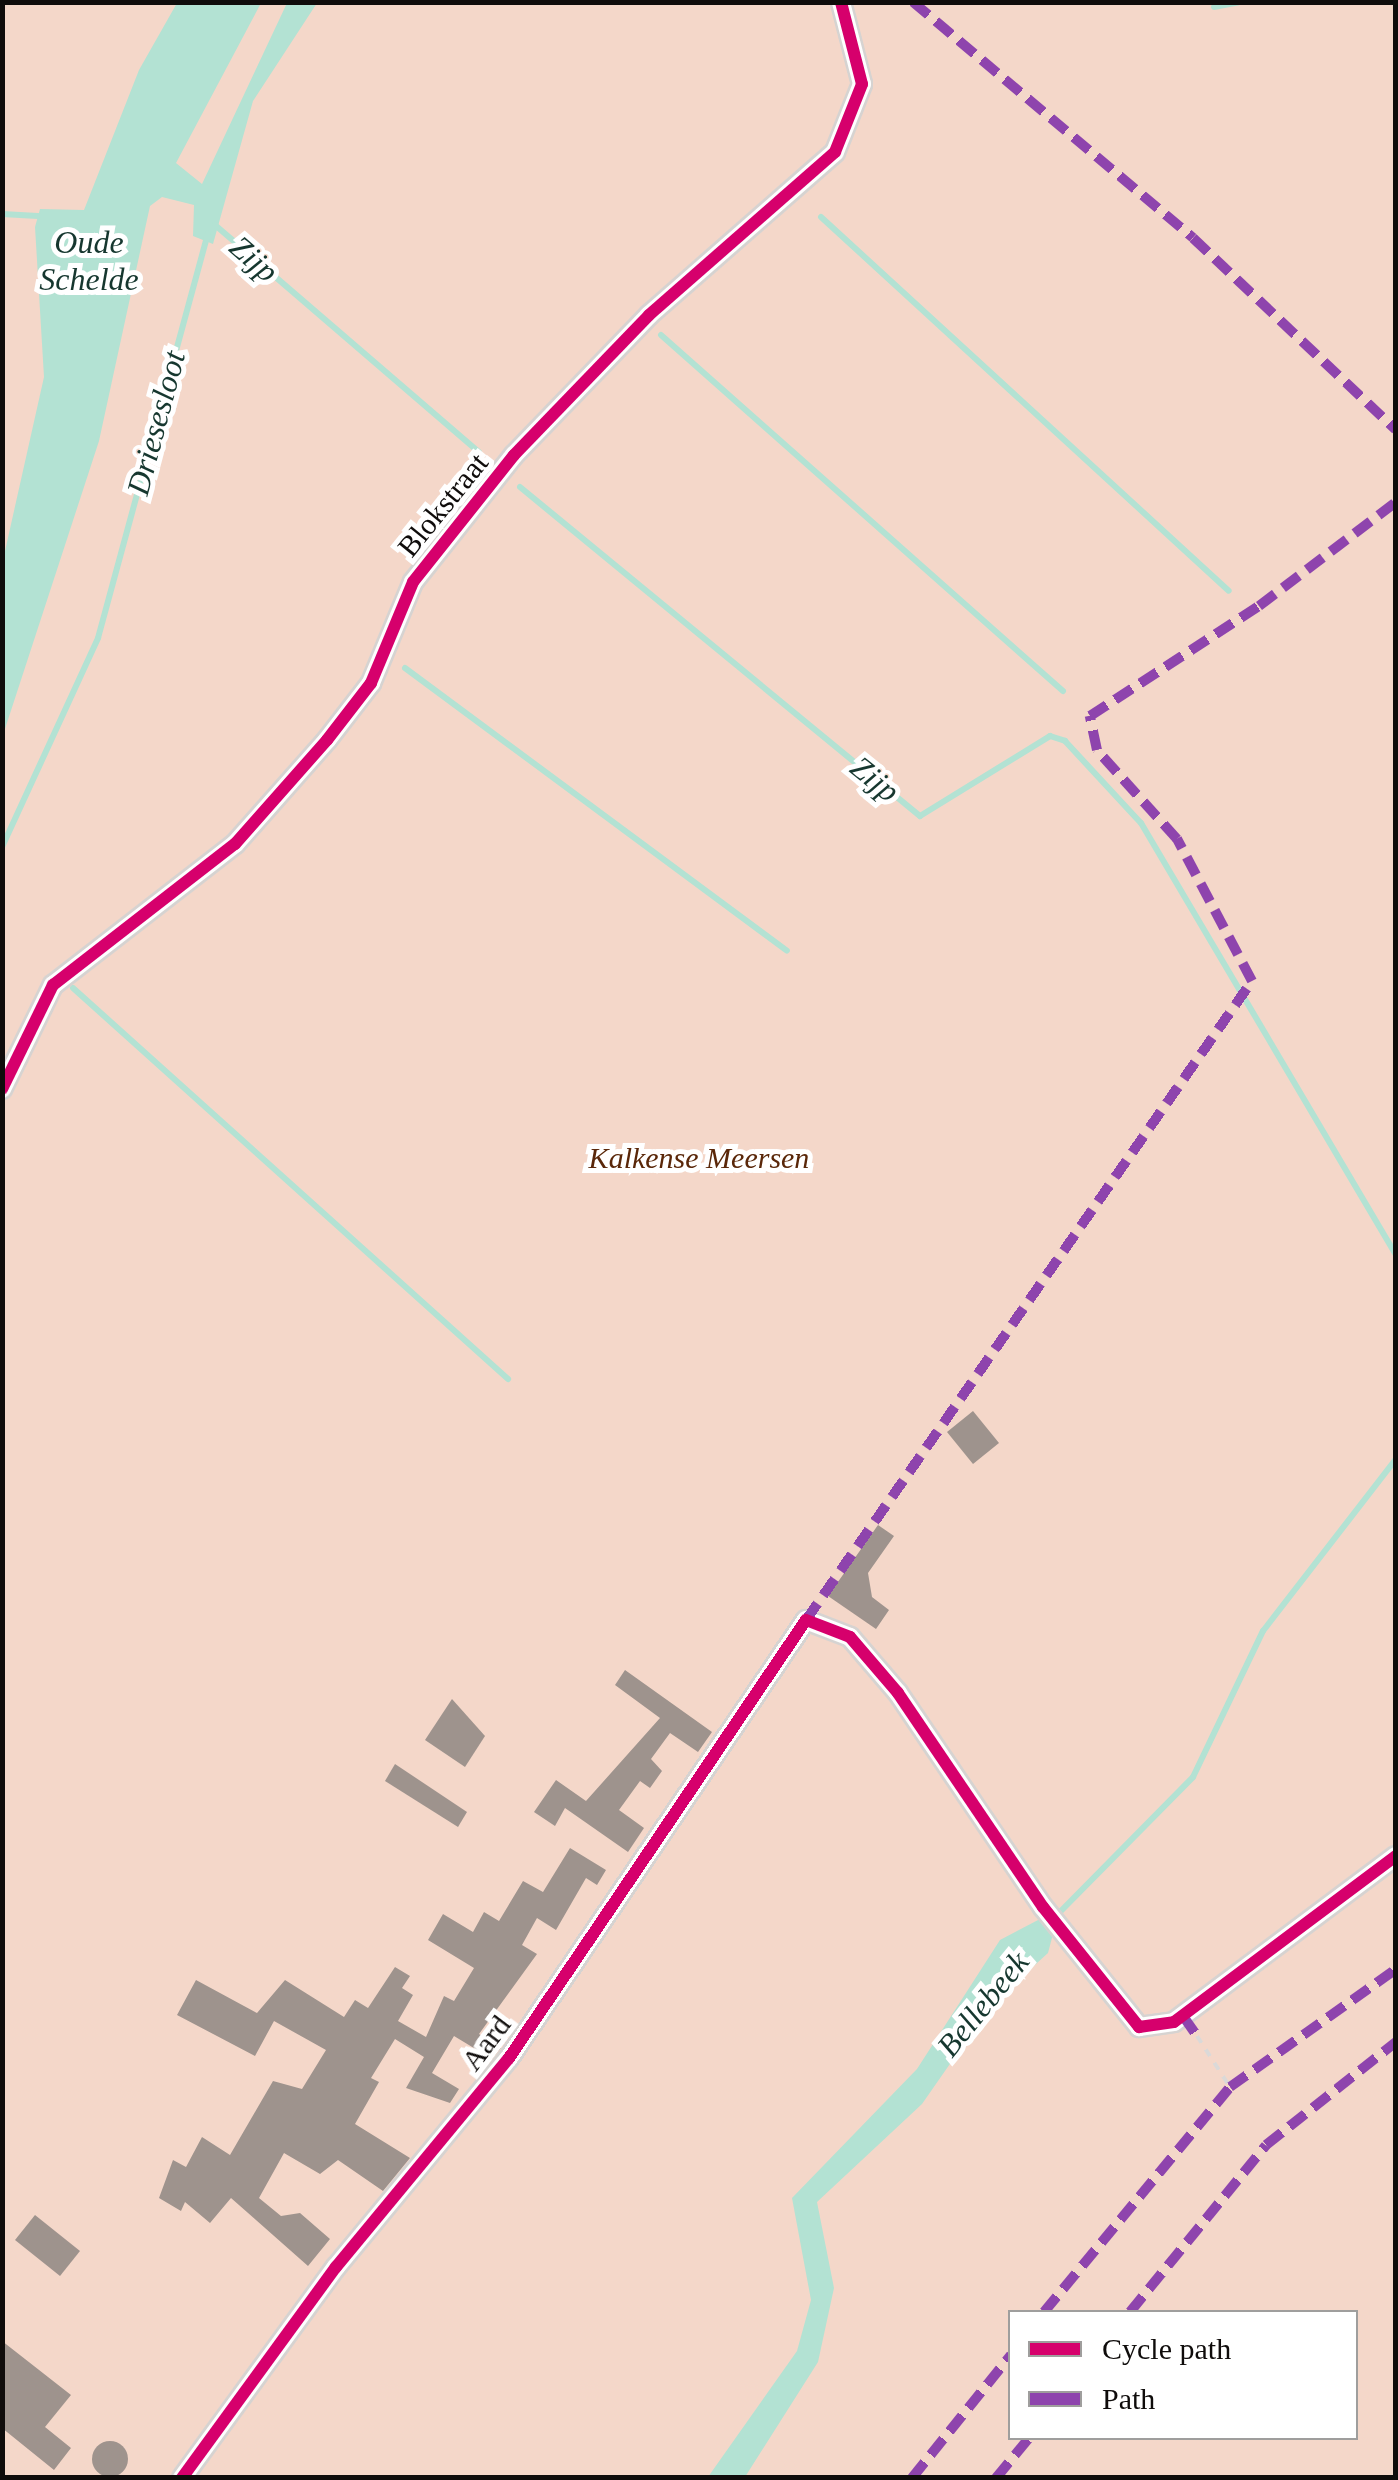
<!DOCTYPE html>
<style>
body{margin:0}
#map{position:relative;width:1398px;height:2480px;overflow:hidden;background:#fbf7f5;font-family:"Times New Roman",serif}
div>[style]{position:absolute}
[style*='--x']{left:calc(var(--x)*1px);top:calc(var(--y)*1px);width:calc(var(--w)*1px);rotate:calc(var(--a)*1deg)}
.green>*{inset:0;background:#f4d7c9}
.water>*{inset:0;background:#b3e2d3}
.stream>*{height:6px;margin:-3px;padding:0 3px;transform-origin:3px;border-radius:3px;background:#b3e2d3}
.building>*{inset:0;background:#9e938d}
.round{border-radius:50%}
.path>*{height:4px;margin-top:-2px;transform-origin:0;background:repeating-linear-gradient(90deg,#dbd9d8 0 8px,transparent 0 16px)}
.roads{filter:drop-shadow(2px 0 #d6d3d1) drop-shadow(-2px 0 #d6d3d1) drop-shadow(0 2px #d6d3d1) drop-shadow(0 -2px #d6d3d1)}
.minor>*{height:18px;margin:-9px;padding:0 9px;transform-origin:9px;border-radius:9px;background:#fefefe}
.quiet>*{height:10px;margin-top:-5px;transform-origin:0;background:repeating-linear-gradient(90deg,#8e44ad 0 20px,transparent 0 30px)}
.cycleway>*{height:12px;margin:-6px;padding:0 6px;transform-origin:6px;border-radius:6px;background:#d6006c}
span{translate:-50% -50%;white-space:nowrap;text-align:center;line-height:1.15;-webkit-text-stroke:10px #fff;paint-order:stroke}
.street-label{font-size:30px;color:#0f0c0b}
.park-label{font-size:30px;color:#5a2709;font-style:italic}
.water-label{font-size:32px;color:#16372f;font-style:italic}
.frame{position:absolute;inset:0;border:5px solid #0f0c0b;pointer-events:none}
.legend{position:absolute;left:1008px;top:2310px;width:350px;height:130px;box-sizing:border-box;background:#fff;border:2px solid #9f9e9d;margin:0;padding:12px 18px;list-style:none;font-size:30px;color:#0f0c0b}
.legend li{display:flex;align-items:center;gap:20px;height:50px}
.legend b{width:50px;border:2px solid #9f9e9d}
</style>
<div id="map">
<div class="green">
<i style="clip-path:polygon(evenodd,3px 3px,1395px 3px,1395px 2477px,3px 2478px,3px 3px,1011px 2312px,1356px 2312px,1356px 2438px,1011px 2438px,1011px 2312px)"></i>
</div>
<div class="water">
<i style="clip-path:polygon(177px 3px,261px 3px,176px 163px,202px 184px,287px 3px,317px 3px,253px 101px,213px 244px,193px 236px,194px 205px,162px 197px,150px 206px,99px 441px,3px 735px,3px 560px,44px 377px,35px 227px,40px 209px,84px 210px,139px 70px)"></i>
<i style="clip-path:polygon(1040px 1919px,1053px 1934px,1048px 1953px,991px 2005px,922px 2104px,817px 2202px,834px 2288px,818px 2362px,745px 2477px,708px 2477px,797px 2351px,811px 2300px,792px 2198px,917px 2069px,1000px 1940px)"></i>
</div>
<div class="stream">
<i style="--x:1214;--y:7;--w:25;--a:-11"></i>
<i style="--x:2;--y:214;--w:36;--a:3"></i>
<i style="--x:821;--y:217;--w:553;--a:42.51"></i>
<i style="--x:215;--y:225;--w:348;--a:40.7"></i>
<i style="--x:661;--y:335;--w:537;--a:41.53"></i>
<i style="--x:520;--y:487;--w:518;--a:39.44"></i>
<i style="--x:920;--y:816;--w:153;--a:-31.6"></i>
<i style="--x:1050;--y:736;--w:16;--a:18"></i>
<i style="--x:1065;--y:741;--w:112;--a:47.2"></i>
<i style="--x:1141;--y:823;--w:502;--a:59.45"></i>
<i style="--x:405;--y:668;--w:475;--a:36.5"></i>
<i style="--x:2;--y:847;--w:230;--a:-65.3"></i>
<i style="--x:98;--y:638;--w:419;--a:-74.8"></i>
<i style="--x:73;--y:988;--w:585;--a:41.95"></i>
<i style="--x:1054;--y:1918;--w:198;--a:-45.4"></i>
<i style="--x:1193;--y:1777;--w:162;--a:-64.4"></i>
<i style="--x:1263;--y:1631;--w:217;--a:-52.3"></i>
</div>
<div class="building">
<i style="clip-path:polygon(973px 1411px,999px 1443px,973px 1464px,947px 1432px)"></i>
<i style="clip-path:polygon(878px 1525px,894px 1536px,868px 1573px,872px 1597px,889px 1610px,876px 1629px,828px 1596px)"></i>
<i style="clip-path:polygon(625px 1670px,712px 1732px,698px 1752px,670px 1733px,651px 1759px,662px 1771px,650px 1788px,640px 1781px,619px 1810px,644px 1828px,628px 1852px,565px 1808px,555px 1826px,534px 1812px,556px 1780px,586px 1801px,660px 1718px,615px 1685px)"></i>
<i style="clip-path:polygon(452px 1699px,485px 1736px,465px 1767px,425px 1740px)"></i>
<i style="clip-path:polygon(395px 1764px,467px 1812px,458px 1827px,385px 1781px)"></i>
<i style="clip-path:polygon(570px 1848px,606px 1870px,597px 1885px,586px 1878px,556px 1930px,537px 1918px,522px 1945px,537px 1954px,479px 2034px,501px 2048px,492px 2059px,454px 2036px,432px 2073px,459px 2089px,450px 2103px,406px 2088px,424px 2057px,395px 2039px,371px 2078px,379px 2082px,355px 2124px,410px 2158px,383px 2191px,338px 2160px,320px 2174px,284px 2153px,259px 2198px,281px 2216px,300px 2213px,330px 2239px,308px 2266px,231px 2198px,210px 2223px,185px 2202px,181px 2211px,159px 2198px,173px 2160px,186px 2167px,202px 2137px,230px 2155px,273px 2081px,302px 2089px,326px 2050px,274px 2021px,255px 2056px,177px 2015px,196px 1980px,257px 2013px,285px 1980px,344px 2017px,355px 2000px,368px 2008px,395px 1967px,410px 1976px,402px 1988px,413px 1995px,398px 2021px,426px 2037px,444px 1996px,454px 2001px,474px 1968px,428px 1940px,443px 1914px,473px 1932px,484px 1912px,499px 1921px,523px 1881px,543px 1892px)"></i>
<i style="clip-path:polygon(35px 2215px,80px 2251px,60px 2276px,15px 2240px)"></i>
<i style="clip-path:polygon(2px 2341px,71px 2395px,45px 2427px,71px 2448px,54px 2470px,2px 2428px)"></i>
<i class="round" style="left:92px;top:2441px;width:36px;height:36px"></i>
</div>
<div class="path">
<i style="--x:1197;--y:2036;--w:61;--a:57.1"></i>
</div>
<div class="roads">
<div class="minor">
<i style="--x:2;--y:1089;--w:116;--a:-63.9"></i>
<i style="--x:53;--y:985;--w:230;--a:-37.8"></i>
<i style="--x:235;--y:844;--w:139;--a:-48.5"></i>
<i style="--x:327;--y:740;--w:72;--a:-52.3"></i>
<i style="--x:371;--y:683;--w:109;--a:-67.4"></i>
<i style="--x:413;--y:582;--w:162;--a:-51.5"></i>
<i style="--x:514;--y:455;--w:194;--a:-46"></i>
<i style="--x:649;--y:315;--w:247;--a:-41.2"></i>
<i style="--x:835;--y:152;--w:73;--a:-68.3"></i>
<i style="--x:862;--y:84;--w:85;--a:-104.4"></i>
<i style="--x:182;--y:2478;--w:261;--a:-53.9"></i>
<i style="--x:336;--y:2267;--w:271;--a:-50.4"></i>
<i style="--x:509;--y:2058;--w:529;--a:-55.86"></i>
<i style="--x:806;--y:1620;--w:47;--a:21.1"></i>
<i style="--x:850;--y:1637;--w:74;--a:49.4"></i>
<i style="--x:898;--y:1693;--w:258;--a:55.9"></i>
<i style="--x:1043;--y:1907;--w:154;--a:51.3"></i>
<i style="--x:1139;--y:2027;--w:35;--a:-8"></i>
<i style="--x:1174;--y:2022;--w:277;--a:-36.8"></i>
</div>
</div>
<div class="quiet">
<i style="--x:913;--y:2;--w:366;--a:40.1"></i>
<i style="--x:1193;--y:238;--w:279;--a:43.4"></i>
<i style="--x:806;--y:1620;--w:779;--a:-55.09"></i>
<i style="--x:1252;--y:981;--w:161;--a:-117.8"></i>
<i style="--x:1177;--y:839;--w:120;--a:-132"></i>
<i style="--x:1097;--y:750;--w:35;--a:-102"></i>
<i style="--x:1090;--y:716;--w:202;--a:-33.1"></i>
<i style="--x:1259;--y:606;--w:172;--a:-37.2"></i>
<i style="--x:1183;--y:2016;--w:24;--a:55"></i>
<i style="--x:1044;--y:2312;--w:292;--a:-50.4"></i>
<i style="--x:1230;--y:2087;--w:204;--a:-35.4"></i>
<i style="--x:1130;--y:2312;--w:215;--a:-50.8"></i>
<i style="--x:1266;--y:2145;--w:166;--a:-38.4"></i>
<i style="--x:912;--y:2478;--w:158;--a:-51.2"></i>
<i style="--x:996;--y:2478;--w:52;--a:-50.5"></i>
</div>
<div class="cycleway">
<i style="--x:2;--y:1089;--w:116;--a:-63.9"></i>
<i style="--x:53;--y:985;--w:230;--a:-37.8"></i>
<i style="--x:235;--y:844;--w:139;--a:-48.5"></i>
<i style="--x:327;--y:740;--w:72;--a:-52.3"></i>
<i style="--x:371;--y:683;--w:109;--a:-67.4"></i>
<i style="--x:413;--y:582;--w:162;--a:-51.5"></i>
<i style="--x:514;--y:455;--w:194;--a:-46"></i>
<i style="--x:649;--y:315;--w:247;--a:-41.2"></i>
<i style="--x:835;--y:152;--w:73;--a:-68.3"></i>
<i style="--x:862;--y:84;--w:85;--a:-104.4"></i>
<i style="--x:182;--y:2478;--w:261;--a:-53.9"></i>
<i style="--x:336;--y:2267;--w:271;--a:-50.4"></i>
<i style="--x:509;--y:2058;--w:529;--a:-55.86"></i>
<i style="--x:806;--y:1620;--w:47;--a:21.1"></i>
<i style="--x:850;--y:1637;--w:74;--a:49.4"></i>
<i style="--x:898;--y:1693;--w:258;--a:55.9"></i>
<i style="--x:1043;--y:1907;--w:154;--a:51.3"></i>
<i style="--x:1139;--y:2027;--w:35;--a:-8"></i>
<i style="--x:1174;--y:2022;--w:277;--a:-36.8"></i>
</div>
<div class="street-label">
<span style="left:443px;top:505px;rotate:-51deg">Blokstraat</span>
<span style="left:486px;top:2043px;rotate:-53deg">Aard</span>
</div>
<div class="park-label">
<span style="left:699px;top:1158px">Kalkense Meersen</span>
</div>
<div class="water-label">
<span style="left:89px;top:261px">Oude<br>Schelde</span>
<span style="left:254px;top:259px;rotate:41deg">Zijp</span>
<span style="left:156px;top:423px;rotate:-75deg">Driesesloot</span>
<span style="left:875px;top:779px;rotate:39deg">Zijp</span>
<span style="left:983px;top:2004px;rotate:-51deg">Bellebeek</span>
</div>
<div class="frame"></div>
<ul class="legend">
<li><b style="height:12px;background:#d6006c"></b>Cycle path</li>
<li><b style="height:12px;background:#8e44ad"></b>Path</li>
</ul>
</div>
